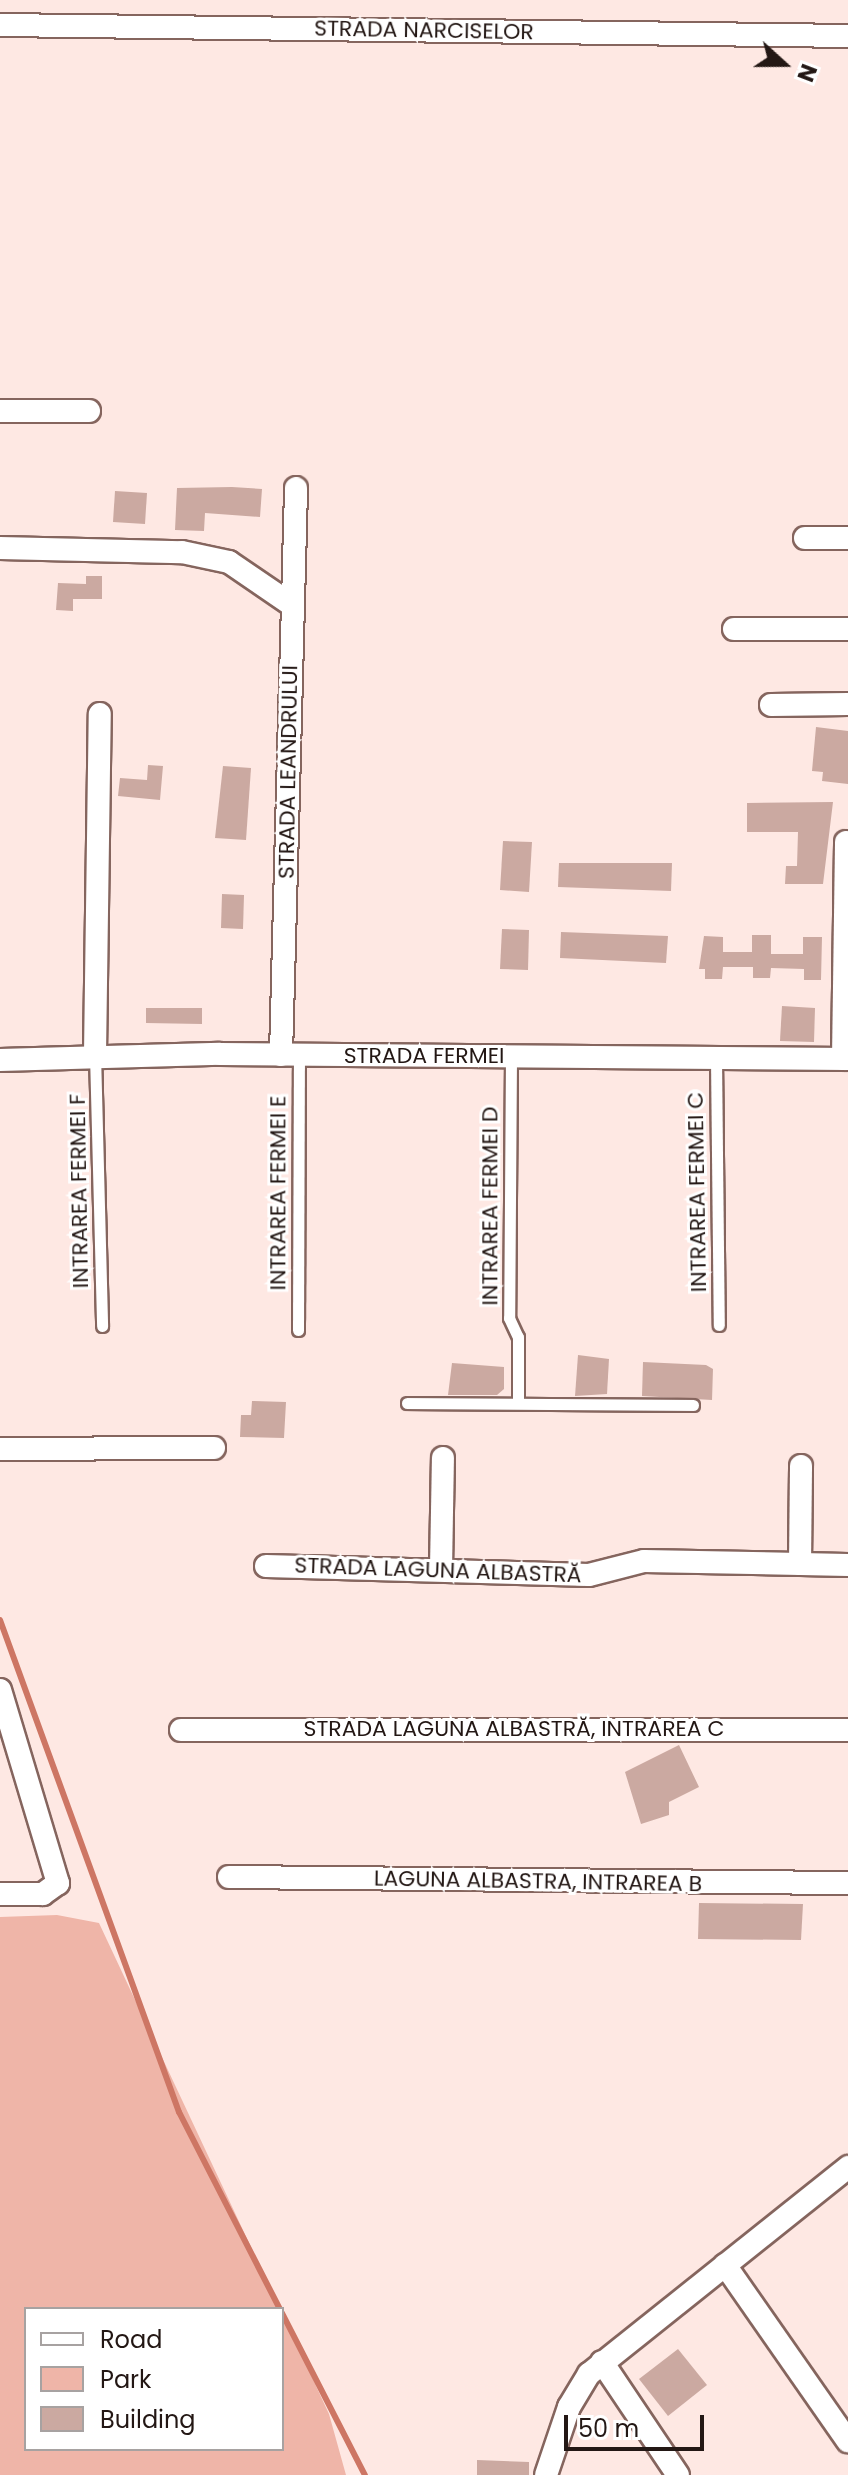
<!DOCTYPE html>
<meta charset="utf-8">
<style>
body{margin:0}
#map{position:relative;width:848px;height:2475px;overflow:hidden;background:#fee8e3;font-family:Poppins,sans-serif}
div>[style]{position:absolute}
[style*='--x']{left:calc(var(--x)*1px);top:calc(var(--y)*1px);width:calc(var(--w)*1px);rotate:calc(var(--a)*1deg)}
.green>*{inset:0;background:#efb5a8}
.stream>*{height:6px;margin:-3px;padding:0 3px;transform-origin:3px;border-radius:3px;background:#cd7664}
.building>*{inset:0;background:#cba9a1}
.roads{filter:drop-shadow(2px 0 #85655e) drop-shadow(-2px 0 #85655e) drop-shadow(0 2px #85655e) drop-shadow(0 -2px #85655e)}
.service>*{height:11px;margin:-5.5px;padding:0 5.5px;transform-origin:5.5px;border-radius:5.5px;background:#fff}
.minor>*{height:22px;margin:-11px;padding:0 11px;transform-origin:11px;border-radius:11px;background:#fff}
span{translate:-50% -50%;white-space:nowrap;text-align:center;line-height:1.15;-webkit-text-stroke:6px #fff;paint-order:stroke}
.street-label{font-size:22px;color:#231714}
.legend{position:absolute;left:24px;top:2307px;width:260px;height:144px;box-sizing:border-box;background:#fff;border:2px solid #a7a2a1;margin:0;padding:10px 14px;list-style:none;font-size:24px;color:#231714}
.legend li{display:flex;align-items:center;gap:16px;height:40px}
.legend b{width:40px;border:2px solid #a7a2a1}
.north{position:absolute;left:744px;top:24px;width:80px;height:80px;-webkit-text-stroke:6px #fff;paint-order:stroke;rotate:111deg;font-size:22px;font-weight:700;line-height:32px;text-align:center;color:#231714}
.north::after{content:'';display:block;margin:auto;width:28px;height:36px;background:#231714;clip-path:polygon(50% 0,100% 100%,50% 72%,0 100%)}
.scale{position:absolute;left:564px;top:2415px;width:140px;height:36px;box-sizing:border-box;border:4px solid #231714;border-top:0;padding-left:10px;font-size:24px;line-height:28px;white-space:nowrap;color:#231714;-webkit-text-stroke:6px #fff;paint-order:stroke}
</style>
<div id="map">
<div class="green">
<i style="clip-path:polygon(57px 1915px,99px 1923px,280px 2309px,26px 2309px,26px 2449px,282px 2449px,282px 2313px,329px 2414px,346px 2475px,0 2475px,0 1917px)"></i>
</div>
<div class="stream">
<i style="--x:0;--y:1620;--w:524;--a:70.01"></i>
<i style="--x:179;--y:2112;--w:221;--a:62.9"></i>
<i style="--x:282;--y:2313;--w:182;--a:62.9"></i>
</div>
<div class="building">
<i style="clip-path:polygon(232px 487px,262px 489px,260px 517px,205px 513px,204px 531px,175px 530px,177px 488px)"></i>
<i style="clip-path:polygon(115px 491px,147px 493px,145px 524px,113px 522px)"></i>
<i style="clip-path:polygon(86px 576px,102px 576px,102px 599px,73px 599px,73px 611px,56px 610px,58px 583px,86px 584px)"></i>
<i style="clip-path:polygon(816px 727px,848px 731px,848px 784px,822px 781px,823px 772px,812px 771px)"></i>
<i style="clip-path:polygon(148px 765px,163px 766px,160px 800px,118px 796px,120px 778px,147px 780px)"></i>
<i style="clip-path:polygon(223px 766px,251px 768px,246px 840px,215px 838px)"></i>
<i style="clip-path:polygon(833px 802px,823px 884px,785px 884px,786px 866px,797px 866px,798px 832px,747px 832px,747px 803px)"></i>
<i style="clip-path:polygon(503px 841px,532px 842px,529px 892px,500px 890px)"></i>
<i style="clip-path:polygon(559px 863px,672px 863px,671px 891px,558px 887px)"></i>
<i style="clip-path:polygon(222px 894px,244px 895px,243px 929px,221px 928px)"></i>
<i style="clip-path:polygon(502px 929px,529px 930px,528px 970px,500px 969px)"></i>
<i style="clip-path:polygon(561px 932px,668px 936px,666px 963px,560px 958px)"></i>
<i style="clip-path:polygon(752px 935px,771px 935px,771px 954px,803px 954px,803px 937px,822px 937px,821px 980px,804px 980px,804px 969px,771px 968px,770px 978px,753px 978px,753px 967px,723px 967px,722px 979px,705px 979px,705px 969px,699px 969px,704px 936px,723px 937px,723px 952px,752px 952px)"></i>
<i style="clip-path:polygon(782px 1006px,815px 1008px,814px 1042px,780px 1041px)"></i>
<i style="clip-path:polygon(146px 1008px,202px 1008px,202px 1024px,146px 1023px)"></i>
<i style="clip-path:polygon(578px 1355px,609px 1359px,607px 1394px,575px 1396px)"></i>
<i style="clip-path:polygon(643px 1362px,706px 1365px,713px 1369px,712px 1400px,642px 1396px)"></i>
<i style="clip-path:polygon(452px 1363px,504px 1367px,504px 1389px,497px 1395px,448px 1395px)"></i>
<i style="clip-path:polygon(252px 1401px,286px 1402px,284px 1438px,240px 1437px,241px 1415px,251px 1415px)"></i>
<i style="clip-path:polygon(679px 1745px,699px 1787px,669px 1802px,669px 1815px,641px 1824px,625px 1772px)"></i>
<i style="clip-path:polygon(699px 1903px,803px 1904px,801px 1940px,698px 1939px)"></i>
<i style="clip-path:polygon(678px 2349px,707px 2385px,668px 2416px,639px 2379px)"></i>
<i style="clip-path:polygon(477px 2460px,529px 2462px,529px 2475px,477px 2475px)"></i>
</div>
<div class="roads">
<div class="service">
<i style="--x:95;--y:1054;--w:272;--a:88.5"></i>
<i style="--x:511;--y:1057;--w:261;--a:90.4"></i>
<i style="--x:509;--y:1318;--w:21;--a:65"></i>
<i style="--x:518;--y:1337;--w:65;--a:90"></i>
<i style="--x:716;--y:1058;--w:267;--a:89.4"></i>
<i style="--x:298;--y:1330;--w:274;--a:-89.8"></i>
<i style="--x:407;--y:1403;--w:286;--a:0.4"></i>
</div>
<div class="minor">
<i style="--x:0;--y:25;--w:848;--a:0.74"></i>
<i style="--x:0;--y:411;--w:89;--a:0"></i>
<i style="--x:805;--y:538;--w:43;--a:0"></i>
<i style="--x:0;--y:548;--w:182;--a:1.3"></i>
<i style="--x:182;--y:552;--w:48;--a:12"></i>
<i style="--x:229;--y:562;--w:76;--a:34.3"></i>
<i style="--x:734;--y:629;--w:114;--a:0"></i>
<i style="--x:771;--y:705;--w:77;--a:-0.7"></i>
<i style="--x:95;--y:1054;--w:340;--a:-89.2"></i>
<i style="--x:281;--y:1055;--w:567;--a:-88.48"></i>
<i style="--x:843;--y:1059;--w:217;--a:-89.2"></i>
<i style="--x:0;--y:1060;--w:220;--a:-1.6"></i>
<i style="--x:220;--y:1054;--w:628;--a:0.46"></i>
<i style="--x:0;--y:1449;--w:214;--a:-0.3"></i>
<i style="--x:800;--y:1564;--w:98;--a:-89.4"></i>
<i style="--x:266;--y:1566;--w:323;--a:1.6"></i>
<i style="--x:589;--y:1575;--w:57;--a:-14.3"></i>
<i style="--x:644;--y:1561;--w:204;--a:1.1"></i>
<i style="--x:441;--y:1569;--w:111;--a:-89"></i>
<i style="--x:0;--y:1690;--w:202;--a:73.3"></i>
<i style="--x:58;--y:1883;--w:19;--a:144"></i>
<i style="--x:43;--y:1894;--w:43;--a:180"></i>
<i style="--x:181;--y:1730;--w:667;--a:0"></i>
<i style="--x:229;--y:1877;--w:619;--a:0.56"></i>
<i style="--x:725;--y:2265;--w:215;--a:55.1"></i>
<i style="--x:602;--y:2362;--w:136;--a:56.1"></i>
<i style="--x:546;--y:2475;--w:72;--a:-71.3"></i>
<i style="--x:569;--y:2407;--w:39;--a:-59"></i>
<i style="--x:589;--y:2374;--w:332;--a:-38.6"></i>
</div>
</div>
<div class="street-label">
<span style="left:424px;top:30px;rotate:1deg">STRADA NARCISELOR</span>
<span style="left:288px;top:772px;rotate:-89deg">STRADA LEANDRULUI</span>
<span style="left:424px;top:1056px">STRADA FERMEI</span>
<span style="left:79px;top:1191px;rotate:-91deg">INTRAREA FERMEI F</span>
<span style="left:697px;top:1192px;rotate:-91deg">INTRAREA FERMEI C</span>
<span style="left:278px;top:1193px;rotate:-90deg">INTRAREA FERMEI E</span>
<span style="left:490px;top:1206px;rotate:-90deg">INTRAREA FERMEI D</span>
<span style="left:438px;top:1570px;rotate:2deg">STRADA LAGUNA ALBASTRĂ</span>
<span style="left:514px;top:1729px">STRADA LAGUNA ALBASTRĂ, INTRAREA C</span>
<span style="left:538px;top:1881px;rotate:1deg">LAGUNA ALBASTRA, INTRAREA B</span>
</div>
<ul class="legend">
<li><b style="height:10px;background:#fff"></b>Road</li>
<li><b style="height:22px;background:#efb5a8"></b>Park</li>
<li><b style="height:22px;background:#cba9a1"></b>Building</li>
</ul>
<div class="north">N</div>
<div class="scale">50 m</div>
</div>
